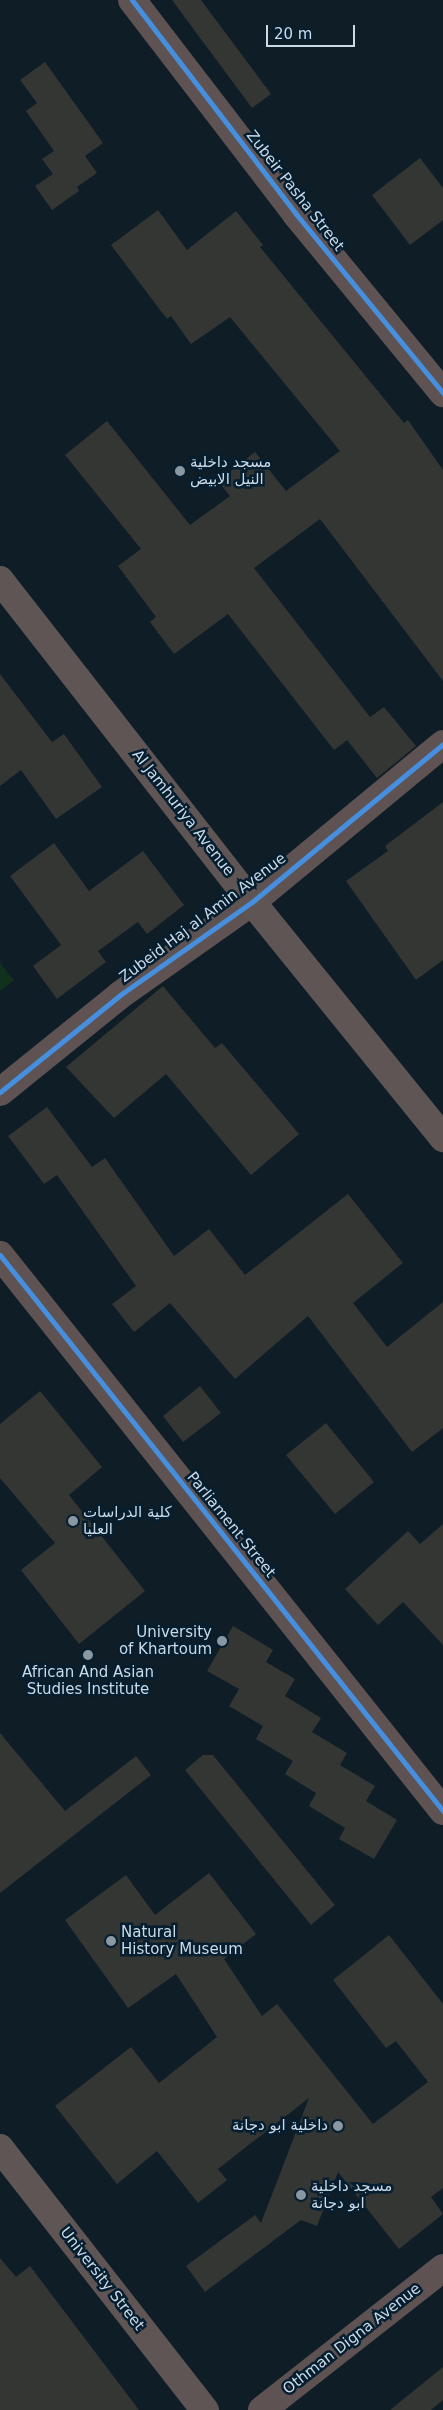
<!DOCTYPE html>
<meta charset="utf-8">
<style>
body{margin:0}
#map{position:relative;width:443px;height:2410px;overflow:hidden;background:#0f1d26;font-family:"DejaVu Sans",Vazirmatn,sans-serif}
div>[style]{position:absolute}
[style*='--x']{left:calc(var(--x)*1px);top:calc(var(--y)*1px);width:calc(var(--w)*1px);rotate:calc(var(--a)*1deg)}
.green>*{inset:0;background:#11311c}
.building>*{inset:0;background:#333633}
.minor>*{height:28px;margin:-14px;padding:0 14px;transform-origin:14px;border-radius:14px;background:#5e5352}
.tertiary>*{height:28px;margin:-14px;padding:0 14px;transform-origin:14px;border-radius:14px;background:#5e5352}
.secondary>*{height:28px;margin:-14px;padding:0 14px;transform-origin:14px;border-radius:14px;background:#605555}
.cycleway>*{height:5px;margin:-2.5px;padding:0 2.5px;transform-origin:2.5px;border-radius:2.5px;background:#468fdf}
.dots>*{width:14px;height:14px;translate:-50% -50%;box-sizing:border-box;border:2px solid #051e30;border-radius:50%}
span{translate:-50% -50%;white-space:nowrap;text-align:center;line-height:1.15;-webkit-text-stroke:5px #051e30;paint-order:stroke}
.street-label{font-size:15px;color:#cbdae7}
.poi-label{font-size:15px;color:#cbdae7}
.left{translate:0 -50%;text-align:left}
.right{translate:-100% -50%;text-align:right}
.scale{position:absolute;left:266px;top:25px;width:89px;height:22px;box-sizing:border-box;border:2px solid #cbdae7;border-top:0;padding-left:6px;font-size:15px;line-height:18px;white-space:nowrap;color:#cbdae7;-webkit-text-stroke:4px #051e30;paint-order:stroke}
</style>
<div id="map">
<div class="green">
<i style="clip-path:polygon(0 963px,14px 980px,0 991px)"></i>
</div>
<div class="building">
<i style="clip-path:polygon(172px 0,201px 0,271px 94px,252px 108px)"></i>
<i style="clip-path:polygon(45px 62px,103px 143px,85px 156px,97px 173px,77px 187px,79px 191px,52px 210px,35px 186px,53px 174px,42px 159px,54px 151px,26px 111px,37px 103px,20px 80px)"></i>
<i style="clip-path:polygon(420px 158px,443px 188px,443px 220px,410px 245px,372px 195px)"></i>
<i style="clip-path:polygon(158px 210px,187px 250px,236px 211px,263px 245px,260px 247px,404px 423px,408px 420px,443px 470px,443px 681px,320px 519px,254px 568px,370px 717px,384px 707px,416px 746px,377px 778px,347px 740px,334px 750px,228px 614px,174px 654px,150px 622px,156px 617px,118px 566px,141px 549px,65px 455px,107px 421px,190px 525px,230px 496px,218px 481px,255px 452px,286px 491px,340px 451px,230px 317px,191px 344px,171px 316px,167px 319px,111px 245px)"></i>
<i style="clip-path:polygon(0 674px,52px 742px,64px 734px,102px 787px,56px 819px,21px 770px,0 786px)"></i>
<i style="clip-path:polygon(443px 802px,443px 960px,416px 980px,346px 881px,388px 851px,385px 846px)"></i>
<i style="clip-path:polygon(54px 843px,89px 891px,143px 851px,184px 905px,147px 934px,138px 922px,98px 951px,106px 962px,57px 999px,33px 966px,61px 945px,10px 876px)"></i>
<i style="clip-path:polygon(163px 986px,215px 1048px,222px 1043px,299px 1134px,251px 1175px,166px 1074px,114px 1118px,66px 1067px)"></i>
<i style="clip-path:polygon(47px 1107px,92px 1167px,105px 1158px,174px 1256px,209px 1229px,245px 1275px,348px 1194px,403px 1263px,353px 1303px,387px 1347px,443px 1302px,443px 1428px,412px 1452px,308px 1316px,235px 1379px,170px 1303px,134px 1332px,112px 1304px,136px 1286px,57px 1175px,44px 1184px,8px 1136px)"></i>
<i style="clip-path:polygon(200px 1386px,221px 1413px,183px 1442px,163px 1416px)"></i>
<i style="clip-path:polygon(40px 1391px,102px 1467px,69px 1495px,145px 1591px,79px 1644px,21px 1570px,55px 1543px,0 1478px,0 1424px)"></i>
<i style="clip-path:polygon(326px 1423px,374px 1482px,335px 1514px,286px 1455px)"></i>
<i style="clip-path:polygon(443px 1524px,443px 1645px,403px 1602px,378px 1625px,345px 1589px,408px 1531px,420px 1544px)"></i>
<i style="clip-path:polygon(233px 1626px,273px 1650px,266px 1662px,295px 1679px,285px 1696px,321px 1718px,312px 1732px,347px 1753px,340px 1765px,375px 1786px,366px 1801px,397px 1820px,374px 1859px,339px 1839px,345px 1828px,309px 1806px,316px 1793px,285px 1774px,293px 1761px,256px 1739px,263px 1726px,229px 1706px,239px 1689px,207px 1671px)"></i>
<i style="clip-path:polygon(0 1733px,65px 1811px,136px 1756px,151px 1775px,0 1893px)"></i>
<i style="clip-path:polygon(203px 1755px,213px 1755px,335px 1905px,311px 1925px,185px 1770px)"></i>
<i style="clip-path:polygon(209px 1873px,256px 1934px,224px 1959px,262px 2016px,277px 2004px,373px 2124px,428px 2082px,396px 2041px,386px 2048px,333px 1980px,389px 1935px,443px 2004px,443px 2188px,431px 2197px,443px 2214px,399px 2249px,338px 2172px,317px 2226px,301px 2220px,205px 2292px,186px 2266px,255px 2215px,261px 2223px,309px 2098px,218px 2169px,227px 2180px,198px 2203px,157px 2151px,117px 2184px,55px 2106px,131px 2047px,159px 2083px,217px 2037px,176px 1974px,128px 2008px,65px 1920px,126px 1875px,155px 1915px)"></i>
<i style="clip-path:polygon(0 2258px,16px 2277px,30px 2266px,139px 2410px,0 2410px)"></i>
<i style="clip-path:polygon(443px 2367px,443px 2400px,431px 2410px,390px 2410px)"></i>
</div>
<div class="minor">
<i style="--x:132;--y:0;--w:270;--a:52.5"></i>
<i style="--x:296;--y:214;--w:232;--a:50.6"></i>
<i style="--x:0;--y:1092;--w:154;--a:-38.9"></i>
<i style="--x:120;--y:995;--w:161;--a:-35.2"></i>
<i style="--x:252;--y:902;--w:248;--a:-39.6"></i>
<i style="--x:0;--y:1255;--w:711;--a:51.45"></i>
</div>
<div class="tertiary">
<i style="--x:262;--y:2410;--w:230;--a:-38.1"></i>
</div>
<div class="secondary">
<i style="--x:0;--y:580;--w:409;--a:52"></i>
<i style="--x:252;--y:902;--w:304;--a:51"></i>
<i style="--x:0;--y:2148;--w:333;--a:52"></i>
</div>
<div class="cycleway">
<i style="--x:132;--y:0;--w:270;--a:52.5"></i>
<i style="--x:296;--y:214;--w:232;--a:50.6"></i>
<i style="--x:0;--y:1092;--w:154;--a:-38.9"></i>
<i style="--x:120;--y:995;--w:161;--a:-35.2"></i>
<i style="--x:252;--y:902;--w:248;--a:-39.6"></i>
<i style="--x:0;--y:1255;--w:711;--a:51.45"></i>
</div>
<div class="dots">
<i style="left:180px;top:471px;background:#8998a3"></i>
<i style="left:73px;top:1521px;background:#8998a3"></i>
<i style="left:222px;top:1641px;background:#8998a3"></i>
<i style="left:88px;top:1655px;background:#8998a3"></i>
<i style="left:111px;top:1941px;background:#8998a3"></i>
<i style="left:338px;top:2126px;background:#8998a3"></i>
<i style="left:301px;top:2195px;background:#8998a3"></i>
</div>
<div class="street-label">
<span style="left:295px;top:191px;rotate:52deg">Zubeir Pasha Street</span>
<span style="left:183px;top:813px;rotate:52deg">Al Jamhuriya Avenue</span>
<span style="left:203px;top:918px;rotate:-37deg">Zubeid Haj al Amin Avenue</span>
<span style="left:231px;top:1525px;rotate:51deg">Parliament Street</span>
<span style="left:102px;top:2279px;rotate:52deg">University Street</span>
<span style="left:352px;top:2339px;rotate:-38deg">Othman Digna Avenue</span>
</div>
<div class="poi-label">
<span class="left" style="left:190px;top:471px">مسجد داخلية<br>النيل الابيض</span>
<span class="left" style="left:83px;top:1521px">كلية الدراسات<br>العليا</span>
<span class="right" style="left:212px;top:1641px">University<br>of Khartoum</span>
<span style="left:88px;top:1681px">African And Asian<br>Studies Institute</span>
<span class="left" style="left:121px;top:1941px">Natural<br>History Museum</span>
<span class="right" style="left:328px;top:2126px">داخلية ابو دجانة</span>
<span class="left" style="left:311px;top:2195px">مسجد داخلية<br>ابو دجانة</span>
</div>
<div class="scale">20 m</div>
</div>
